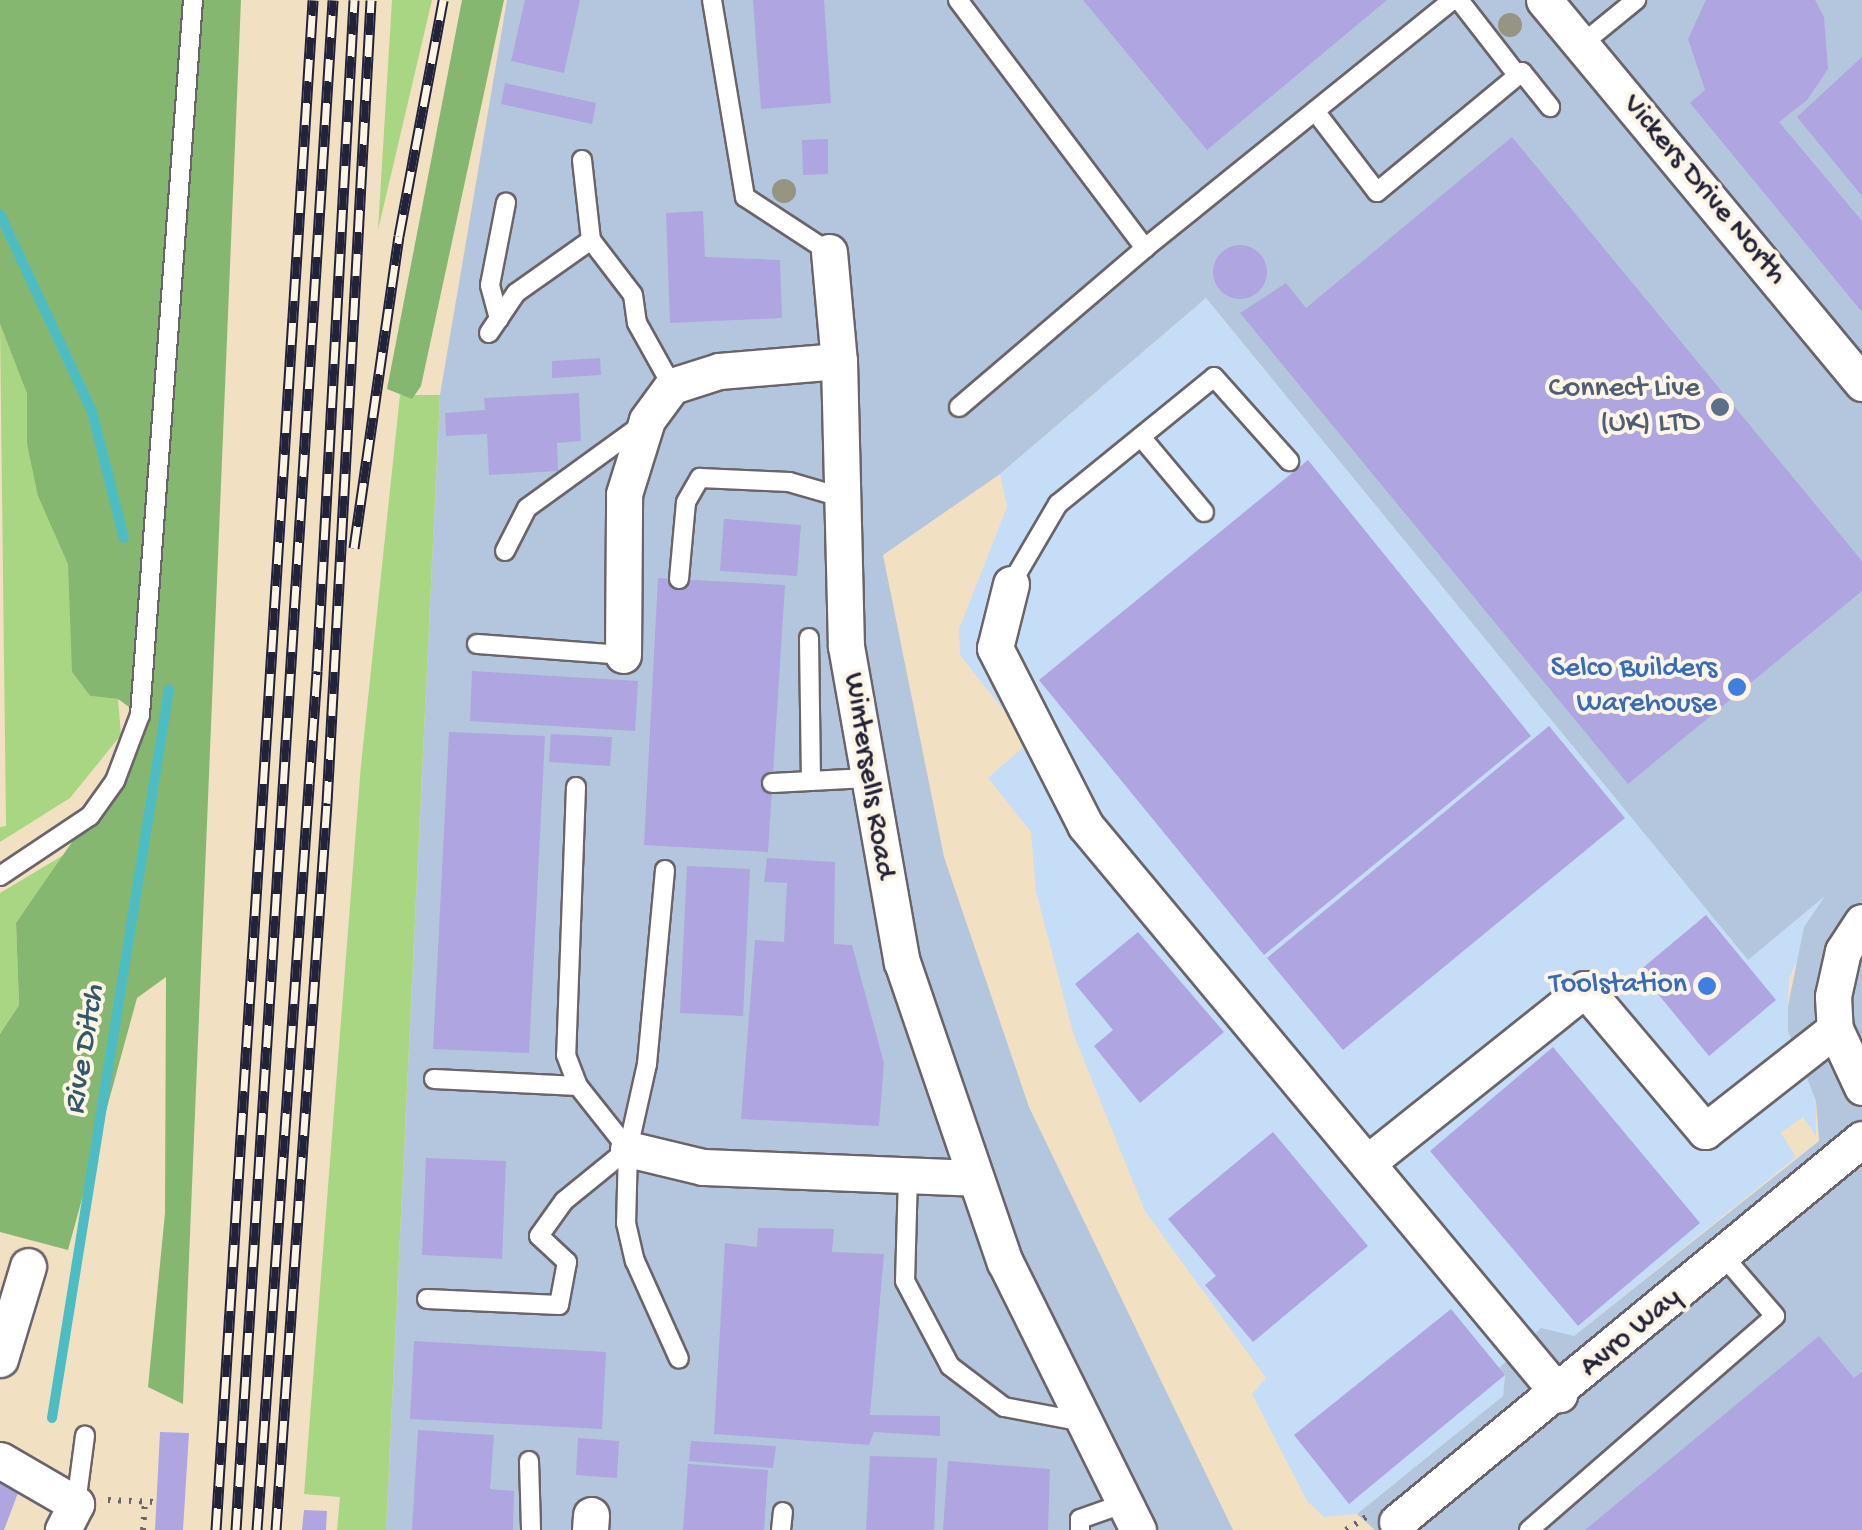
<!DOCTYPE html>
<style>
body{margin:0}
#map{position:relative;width:1862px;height:1530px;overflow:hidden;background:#f2e0c2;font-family:"Gochi Hand",sans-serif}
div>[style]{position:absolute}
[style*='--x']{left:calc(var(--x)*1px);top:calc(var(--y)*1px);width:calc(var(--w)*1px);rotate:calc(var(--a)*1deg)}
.built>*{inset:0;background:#c6ddf8}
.industrial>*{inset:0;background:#b4c6dd}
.green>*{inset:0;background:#a9d682}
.forest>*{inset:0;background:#86b770}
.stream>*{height:10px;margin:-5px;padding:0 5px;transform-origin:5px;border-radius:5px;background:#4ebdc3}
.building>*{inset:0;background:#afa5e0}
.round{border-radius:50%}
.path>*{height:6px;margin-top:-3px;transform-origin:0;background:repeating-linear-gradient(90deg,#6b646a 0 2.5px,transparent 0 10.5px)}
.roads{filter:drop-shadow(2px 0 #6b646a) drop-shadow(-2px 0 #6b646a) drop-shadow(0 2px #6b646a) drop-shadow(0 -2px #6b646a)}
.service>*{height:18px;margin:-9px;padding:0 9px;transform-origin:9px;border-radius:9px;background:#fff}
.minor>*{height:35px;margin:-17.5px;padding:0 17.5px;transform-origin:17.5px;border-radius:17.5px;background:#fff}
.rail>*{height:11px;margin-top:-5.5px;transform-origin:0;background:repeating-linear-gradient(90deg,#fcf5e5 0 22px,#22223b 0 44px);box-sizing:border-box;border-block:2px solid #22223b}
.trees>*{width:24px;height:24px;margin:-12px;border-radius:50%;background:#969583}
.dots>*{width:28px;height:28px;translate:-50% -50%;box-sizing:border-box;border:5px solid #fcf5e5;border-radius:50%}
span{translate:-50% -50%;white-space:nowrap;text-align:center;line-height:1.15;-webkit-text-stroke:8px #fcf5e5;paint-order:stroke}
.street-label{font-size:30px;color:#22223b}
.service-label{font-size:30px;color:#4e5e75}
.right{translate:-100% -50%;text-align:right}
.shop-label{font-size:30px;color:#366cbe}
.water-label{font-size:32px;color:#31586b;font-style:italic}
</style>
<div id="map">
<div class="built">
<i style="clip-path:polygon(1206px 298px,1748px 959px,1828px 891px,1789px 979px,1788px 1005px,1788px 1031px,1816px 1101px,1816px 1136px,1803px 1117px,1781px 1133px,1796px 1157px,1574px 1336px,1505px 1375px,1503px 1396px,1357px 1514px,1324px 1517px,1307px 1501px,1252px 1394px,1266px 1378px,1145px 1211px,1074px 1036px,1036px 892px,1031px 832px,988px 778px,1029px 742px,960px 655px,959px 629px,1007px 507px,1000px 474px)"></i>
</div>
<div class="industrial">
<i style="clip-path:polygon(507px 0,1862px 0,1862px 1530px,1375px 1530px,1357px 1514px,1503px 1396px,1505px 1375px,1499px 1368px,1541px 1328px,1574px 1336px,1819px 1141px,1816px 1101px,1788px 1031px,1788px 1006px,1804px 927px,1825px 896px,1748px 960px,1206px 298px,1000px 474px,883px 555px,944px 857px,1029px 1107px,1233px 1530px,386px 1530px,440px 395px)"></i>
</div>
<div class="green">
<i style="clip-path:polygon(392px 0,432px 0,378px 230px)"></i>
<i style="clip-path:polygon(0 324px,27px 394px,27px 444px,76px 565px,72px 672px,90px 696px,118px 699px,121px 735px,70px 798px,0 842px,0 827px,6px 826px)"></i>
<i style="clip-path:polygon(400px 395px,440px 395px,386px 1530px,337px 1530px,340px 1497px,304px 1494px,361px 765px)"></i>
<i style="clip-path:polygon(67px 853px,16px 923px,19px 1005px,0 1034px,0 893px)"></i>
</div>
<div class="forest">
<i style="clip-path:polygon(0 0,241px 0,183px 1404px,148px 1387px,165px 1213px,166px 977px,137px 998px,68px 1250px,0 1232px,0 1034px,19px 1005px,16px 923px,90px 816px,140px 715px,118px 699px,90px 696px,72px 672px,68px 564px,38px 496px,27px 444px,27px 394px,0 324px)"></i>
<i style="clip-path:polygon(462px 0,504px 0,421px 386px,412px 399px,387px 389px)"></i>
</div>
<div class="stream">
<i style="--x:0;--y:214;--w:217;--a:65"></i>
<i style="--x:92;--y:411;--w:131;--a:75.9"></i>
<i style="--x:52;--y:1418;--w:738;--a:-80.88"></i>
</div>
<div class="building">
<i style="clip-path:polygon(525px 0,580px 0,564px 73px,511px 61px)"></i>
<i style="clip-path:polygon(753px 0,824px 0,831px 103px,761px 109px)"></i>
<i style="clip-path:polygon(1083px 0,1387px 0,1207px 150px)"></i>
<i style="clip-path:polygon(1706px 0,1815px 0,1824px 17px,1828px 69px,1807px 100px,1779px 122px,1862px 221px,1862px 312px,1690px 103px,1705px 90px,1688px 39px)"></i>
<i style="clip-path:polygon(1862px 57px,1862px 196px,1797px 117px)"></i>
<i style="clip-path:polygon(505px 83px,596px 103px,592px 124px,501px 104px)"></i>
<i style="clip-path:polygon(1512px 137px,1862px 561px,1862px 591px,1628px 784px,1240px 313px,1286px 283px,1306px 308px)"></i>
<i style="clip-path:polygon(828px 139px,828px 174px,803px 175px,802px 140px)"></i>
<i style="clip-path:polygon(703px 211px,705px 257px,780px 260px,782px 318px,670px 323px,666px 213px)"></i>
<i class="round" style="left:1213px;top:245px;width:54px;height:54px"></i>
<i style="clip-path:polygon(600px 358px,601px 375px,552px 378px,552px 361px)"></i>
<i style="clip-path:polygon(579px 393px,581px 441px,557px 443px,558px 471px,489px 475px,487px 434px,446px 436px,445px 413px,485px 410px,484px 398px)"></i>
<i style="clip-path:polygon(1308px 460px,1531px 736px,1264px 955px,1039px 680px)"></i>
<i style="clip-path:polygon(724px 519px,801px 525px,797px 576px,720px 571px)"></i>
<i style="clip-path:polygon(658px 578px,785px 585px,768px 852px,644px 845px)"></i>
<i style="clip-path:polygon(472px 671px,638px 681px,635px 731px,470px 721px)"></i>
<i style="clip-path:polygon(1549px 726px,1625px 818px,1343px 1050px,1267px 958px)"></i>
<i style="clip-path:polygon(449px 732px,545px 736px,529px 1053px,433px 1049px)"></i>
<i style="clip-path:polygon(551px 734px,612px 737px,610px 766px,549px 762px)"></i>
<i style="clip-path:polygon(767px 858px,835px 862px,834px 944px,852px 945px,884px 1063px,879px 1126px,741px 1119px,755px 940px,784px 942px,787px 883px,764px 882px)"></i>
<i style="clip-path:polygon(687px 866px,750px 869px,743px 1016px,680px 1013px)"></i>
<i style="clip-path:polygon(1706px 915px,1776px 1000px,1709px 1056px,1639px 971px)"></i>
<i style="clip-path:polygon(1138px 932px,1224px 1032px,1140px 1103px,1094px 1046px,1113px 1030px,1075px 984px)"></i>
<i style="clip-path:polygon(1553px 1047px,1700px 1223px,1578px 1326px,1430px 1151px)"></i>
<i style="clip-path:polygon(1273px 1132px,1368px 1246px,1253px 1342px,1205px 1285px,1216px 1276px,1168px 1219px)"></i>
<i style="clip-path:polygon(426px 1158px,506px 1161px,502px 1259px,422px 1255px)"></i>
<i style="clip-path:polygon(758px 1228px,834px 1229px,832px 1252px,884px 1254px,870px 1415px,940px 1416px,940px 1436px,874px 1432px,869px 1445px,714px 1434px,725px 1243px,757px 1247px)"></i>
<i style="clip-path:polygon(1451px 1309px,1505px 1375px,1349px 1504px,1294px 1435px)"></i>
<i style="clip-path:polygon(1819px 1336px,1854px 1378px,1862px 1372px,1862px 1530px,1585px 1530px)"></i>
<i style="clip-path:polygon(414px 1341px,606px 1352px,602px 1429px,410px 1419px)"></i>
<i style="clip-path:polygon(418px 1430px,494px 1435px,490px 1489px,514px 1491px,513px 1530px,412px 1530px)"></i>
<i style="clip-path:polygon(160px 1432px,189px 1433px,183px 1530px,155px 1530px)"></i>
<i style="clip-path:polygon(578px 1438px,619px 1441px,617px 1478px,576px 1475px)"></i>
<i style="clip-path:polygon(691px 1441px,776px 1446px,773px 1468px,689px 1461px)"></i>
<i style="clip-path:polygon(870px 1456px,937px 1458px,934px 1530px,866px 1530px)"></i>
<i style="clip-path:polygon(948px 1461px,1050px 1469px,1048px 1530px,943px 1530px)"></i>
<i style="clip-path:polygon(688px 1464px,768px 1470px,764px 1530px,683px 1530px)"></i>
<i style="clip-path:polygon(0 1477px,21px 1485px,4px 1530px,0 1530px)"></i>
<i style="clip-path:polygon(304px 1510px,327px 1511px,326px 1530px,302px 1530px)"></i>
</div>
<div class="path">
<i style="--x:108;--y:1500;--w:49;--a:2.3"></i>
<i style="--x:143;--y:1530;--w:29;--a:-86"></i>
<i style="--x:1346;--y:1530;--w:24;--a:-33"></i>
</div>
<div class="roads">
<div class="service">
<i style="--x:712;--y:0;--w:200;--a:80.5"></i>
<i style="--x:745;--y:197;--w:100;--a:33.2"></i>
<i style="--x:958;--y:0;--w:311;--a:53"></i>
<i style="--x:1145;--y:248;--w:395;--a:-38.9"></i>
<i style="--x:1459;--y:0;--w:96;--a:52.2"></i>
<i style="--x:1582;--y:44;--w:70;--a:-39.2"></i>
<i style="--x:1315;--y:111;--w:102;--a:52.6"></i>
<i style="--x:1377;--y:192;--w:188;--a:-39.6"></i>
<i style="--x:1522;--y:72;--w:45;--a:51.3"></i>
<i style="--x:582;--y:160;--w:81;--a:83.6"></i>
<i style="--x:591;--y:240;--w:69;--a:52.6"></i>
<i style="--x:633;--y:295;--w:28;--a:82"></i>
<i style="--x:637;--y:323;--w:72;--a:60.9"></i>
<i style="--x:499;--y:319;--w:35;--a:-105"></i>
<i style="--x:490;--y:285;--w:84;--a:-79"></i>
<i style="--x:489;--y:333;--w:48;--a:-56"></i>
<i style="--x:516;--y:293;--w:92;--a:-35.2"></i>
<i style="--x:959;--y:407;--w:245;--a:-40.5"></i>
<i style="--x:1141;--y:437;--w:98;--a:50"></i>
<i style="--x:505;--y:551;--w:48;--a:-62.9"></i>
<i style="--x:527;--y:508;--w:138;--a:-35.9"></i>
<i style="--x:679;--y:579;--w:77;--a:-84.8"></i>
<i style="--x:686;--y:502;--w:28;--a:-60"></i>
<i style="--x:700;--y:478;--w:89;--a:2.6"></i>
<i style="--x:789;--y:482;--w:57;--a:16.2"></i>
<i style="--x:1011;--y:584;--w:93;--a:-59.6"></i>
<i style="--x:1058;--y:504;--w:201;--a:-39.1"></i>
<i style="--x:1214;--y:377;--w:113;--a:48.2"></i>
<i style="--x:809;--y:638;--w:143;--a:89.2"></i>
<i style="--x:477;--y:644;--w:146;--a:4.3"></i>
<i style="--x:772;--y:783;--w:96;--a:-3"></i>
<i style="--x:576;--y:787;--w:268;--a:92.1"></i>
<i style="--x:566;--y:1055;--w:33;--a:69"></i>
<i style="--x:578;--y:1086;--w:80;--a:51.6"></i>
<i style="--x:665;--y:870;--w:195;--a:95.3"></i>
<i style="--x:647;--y:1064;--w:87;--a:102.6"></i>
<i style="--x:628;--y:1149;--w:74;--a:91.5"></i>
<i style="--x:626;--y:1223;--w:39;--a:77"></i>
<i style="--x:635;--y:1261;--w:107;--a:65.8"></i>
<i style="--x:0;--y:876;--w:108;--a:-33.7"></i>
<i style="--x:90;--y:816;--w:43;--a:-54.5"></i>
<i style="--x:115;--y:781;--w:71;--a:-69.3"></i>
<i style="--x:140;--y:715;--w:717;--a:-85.76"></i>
<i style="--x:434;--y:1079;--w:144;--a:2.8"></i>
<i style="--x:908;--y:1175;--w:106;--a:91.6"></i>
<i style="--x:905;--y:1281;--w:96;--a:62.1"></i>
<i style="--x:950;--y:1366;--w:68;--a:37.2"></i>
<i style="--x:1004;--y:1407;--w:75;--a:10.7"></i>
<i style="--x:427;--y:1299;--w:132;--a:2.6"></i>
<i style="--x:559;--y:1305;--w:44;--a:-79.5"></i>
<i style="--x:567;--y:1262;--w:38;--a:-137"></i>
<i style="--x:539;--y:1236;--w:43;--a:-54.5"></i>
<i style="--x:564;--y:1201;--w:82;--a:-39.1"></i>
<i style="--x:529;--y:1461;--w:69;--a:88.3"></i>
<i style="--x:76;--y:1504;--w:69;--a:-82.5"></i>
<i style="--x:781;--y:1530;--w:18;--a:-84"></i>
<i style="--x:1080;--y:1530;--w:11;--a:-90"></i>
<i style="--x:1080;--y:1519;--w:46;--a:-19.2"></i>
<i style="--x:1529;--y:1530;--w:326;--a:-41"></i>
<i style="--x:1775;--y:1316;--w:78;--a:-130.8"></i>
</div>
<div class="minor">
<i style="--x:1544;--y:0;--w:498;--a:50.3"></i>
<i style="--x:829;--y:252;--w:109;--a:84.8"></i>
<i style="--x:1011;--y:584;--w:66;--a:104"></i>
<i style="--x:995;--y:648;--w:199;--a:63"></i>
<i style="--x:1085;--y:825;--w:741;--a:50.2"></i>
<i style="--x:623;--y:655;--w:161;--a:-89.6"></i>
<i style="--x:624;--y:494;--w:77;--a:-72.7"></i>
<i style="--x:647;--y:420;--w:42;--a:-53.7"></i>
<i style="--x:672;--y:386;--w:49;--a:-17.7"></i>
<i style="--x:719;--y:371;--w:120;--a:-4.8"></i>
<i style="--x:839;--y:361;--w:285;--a:88.6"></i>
<i style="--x:846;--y:646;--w:321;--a:80"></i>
<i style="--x:902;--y:962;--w:317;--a:71.1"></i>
<i style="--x:1005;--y:1262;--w:299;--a:63.6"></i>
<i style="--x:1862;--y:922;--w:35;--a:123"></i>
<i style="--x:1843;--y:951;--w:46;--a:102.5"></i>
<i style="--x:1833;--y:996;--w:33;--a:87"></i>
<i style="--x:1835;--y:1029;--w:64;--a:65"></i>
<i style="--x:628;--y:1149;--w:77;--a:13.5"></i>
<i style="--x:703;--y:1167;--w:272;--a:2.3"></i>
<i style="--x:1367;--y:1163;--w:279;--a:-38.6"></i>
<i style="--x:1585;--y:989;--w:186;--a:49.8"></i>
<i style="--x:1705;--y:1131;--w:165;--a:-38.1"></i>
<i style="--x:0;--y:1359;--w:97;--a:-73.2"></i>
<i style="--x:0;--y:1460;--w:88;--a:30.1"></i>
<i style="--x:76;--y:1504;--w:29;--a:117"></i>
<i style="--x:1397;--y:1522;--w:602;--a:-39.48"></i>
<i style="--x:590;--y:1530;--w:15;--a:-86"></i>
</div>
</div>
<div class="rail">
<i style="--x:354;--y:548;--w:315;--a:-81.8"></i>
<i style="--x:399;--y:236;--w:240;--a:-79.4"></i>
<i style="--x:216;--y:1530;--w:1533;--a:-86.37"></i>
<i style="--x:236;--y:1530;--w:1533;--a:-86.37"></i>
<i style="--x:257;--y:1530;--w:861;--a:-86"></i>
<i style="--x:317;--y:671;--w:672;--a:-86.84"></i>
<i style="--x:276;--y:1530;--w:729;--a:-85.99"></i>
<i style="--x:327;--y:803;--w:804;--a:-86.86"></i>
</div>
<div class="trees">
<i style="left:1510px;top:25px"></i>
<i style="left:784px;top:191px"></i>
</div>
<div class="dots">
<i style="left:1720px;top:407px;background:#5c6f8a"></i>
<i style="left:1737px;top:687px;background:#3f7fe0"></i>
<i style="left:1707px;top:986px;background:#3f7fe0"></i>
</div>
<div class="street-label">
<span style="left:1703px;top:191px;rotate:50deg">Vickers Drive North</span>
<span style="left:867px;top:776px;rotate:81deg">Wintersells Road</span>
<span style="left:1632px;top:1334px;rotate:-40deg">Avro Way</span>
</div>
<div class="service-label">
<span class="right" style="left:1700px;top:407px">Connect Live<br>(UK) LTD</span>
</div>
<div class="shop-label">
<span class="right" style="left:1717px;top:687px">Selco Builders<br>Warehouse</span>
<span class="right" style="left:1687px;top:986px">Toolstation</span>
</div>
<div class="water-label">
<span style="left:86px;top:1050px;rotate:-81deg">Rive Ditch</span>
</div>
</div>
